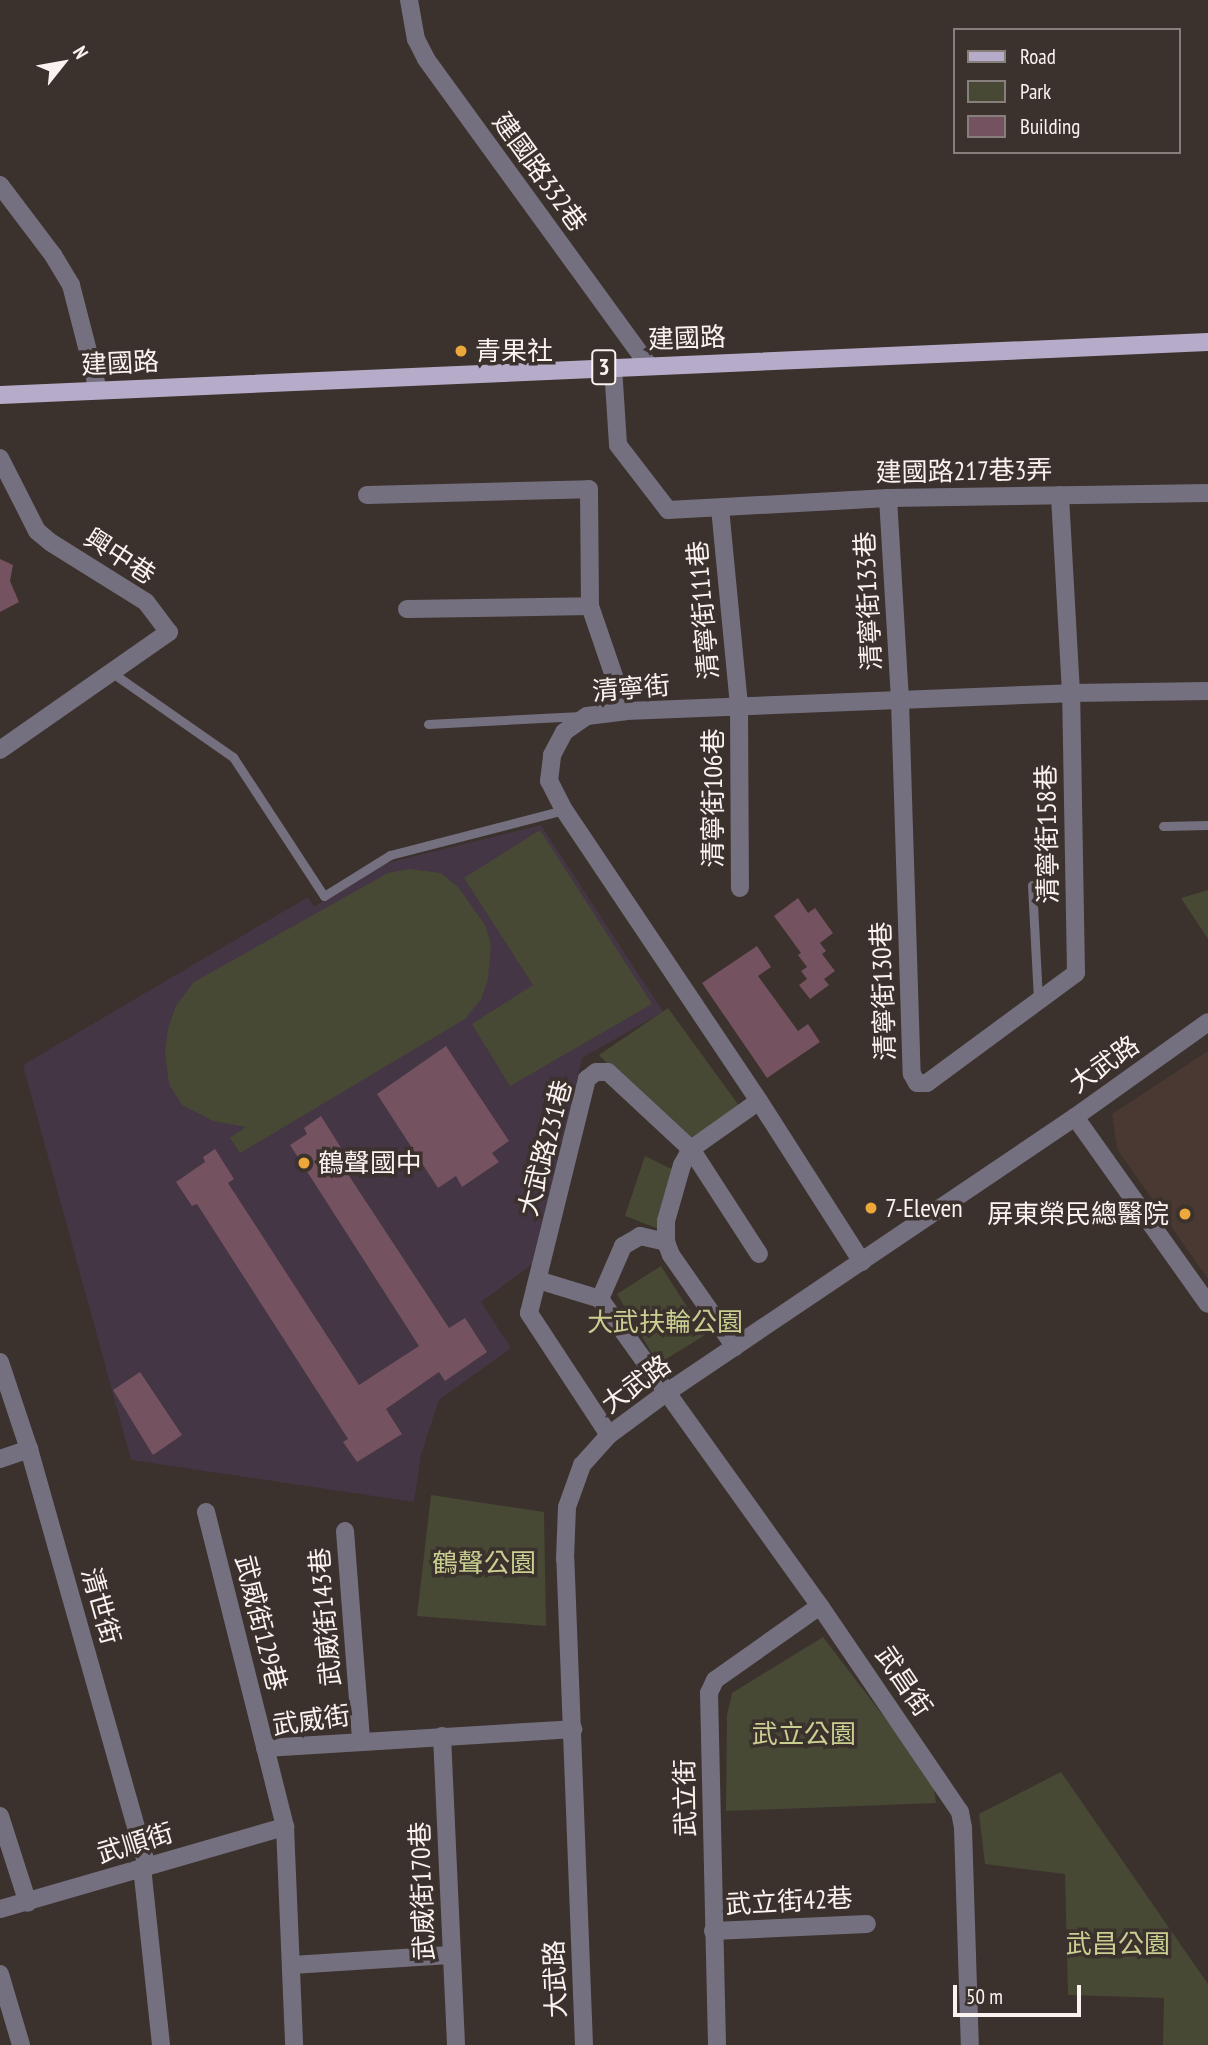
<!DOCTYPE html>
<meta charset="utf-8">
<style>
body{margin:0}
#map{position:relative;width:1208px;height:2045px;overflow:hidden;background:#3b312d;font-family:"PT Sans Narrow","Noto Sans TC",sans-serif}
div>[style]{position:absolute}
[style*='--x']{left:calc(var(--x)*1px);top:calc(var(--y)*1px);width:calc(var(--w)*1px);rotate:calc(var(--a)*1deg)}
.built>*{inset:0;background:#4a3932}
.education>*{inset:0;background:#443644}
.green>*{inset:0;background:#474935}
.building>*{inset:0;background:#75525f}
.service>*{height:9px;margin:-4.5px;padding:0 4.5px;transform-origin:4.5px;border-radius:4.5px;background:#75707f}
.minor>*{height:18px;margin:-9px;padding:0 9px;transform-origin:9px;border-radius:9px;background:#75707f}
.primary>*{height:18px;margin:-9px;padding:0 9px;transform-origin:9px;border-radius:9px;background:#b6acc9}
.dots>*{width:19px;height:19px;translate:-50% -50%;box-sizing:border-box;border:4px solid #3b312d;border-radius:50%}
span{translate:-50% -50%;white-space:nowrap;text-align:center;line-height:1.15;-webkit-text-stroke:7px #3b312d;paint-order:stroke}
.shield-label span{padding:2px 5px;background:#3b312d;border:2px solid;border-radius:5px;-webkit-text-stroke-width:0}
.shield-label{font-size:24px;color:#faf3f0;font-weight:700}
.street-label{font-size:26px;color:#faf3f0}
.poi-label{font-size:26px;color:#faf3f0}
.left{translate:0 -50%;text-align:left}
.right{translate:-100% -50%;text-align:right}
.park-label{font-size:26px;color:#c9ce91}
.legend{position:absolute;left:953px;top:28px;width:228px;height:126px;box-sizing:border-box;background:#3b312d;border:2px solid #877f7b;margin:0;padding:9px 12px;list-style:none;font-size:21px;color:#faf3f0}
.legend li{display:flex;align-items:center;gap:14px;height:35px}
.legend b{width:35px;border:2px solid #877f7b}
.north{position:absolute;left:28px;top:28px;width:70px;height:70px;-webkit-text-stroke:5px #3b312d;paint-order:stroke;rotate:59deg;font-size:19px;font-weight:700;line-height:28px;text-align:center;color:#faf3f0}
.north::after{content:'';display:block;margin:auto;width:24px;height:32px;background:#faf3f0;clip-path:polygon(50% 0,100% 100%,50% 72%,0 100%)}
.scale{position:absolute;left:953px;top:1985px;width:128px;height:32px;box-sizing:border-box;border:4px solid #faf3f0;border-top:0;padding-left:9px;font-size:21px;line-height:24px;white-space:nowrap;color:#faf3f0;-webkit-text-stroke:5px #3b312d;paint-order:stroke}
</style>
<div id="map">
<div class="built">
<i style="clip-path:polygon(1208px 1051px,1208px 1279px,1117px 1149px,1112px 1114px)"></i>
</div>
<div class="education">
<i style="clip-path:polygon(541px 825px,663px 1012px,582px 1058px,536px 1261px,481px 1302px,511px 1348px,439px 1400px,421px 1455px,414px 1502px,131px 1460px,23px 1065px,308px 897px,314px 907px,387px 863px)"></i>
</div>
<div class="green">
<i style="clip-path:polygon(540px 830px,652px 1004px,510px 1086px,472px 1024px,533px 985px,464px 878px)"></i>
<i style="clip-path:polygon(409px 869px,441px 873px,458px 887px,485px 925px,491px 944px,488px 979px,481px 999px,465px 1019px,240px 1153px,230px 1138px,246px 1127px,213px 1121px,182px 1105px,169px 1084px,165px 1053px,168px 1029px,176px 1006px,194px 982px,388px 873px)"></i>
<i style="clip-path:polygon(1208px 890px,1208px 939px,1181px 898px)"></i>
<i style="clip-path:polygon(668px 1008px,740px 1107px,689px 1139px,655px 1112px,599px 1055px)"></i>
<i style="clip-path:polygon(645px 1156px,680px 1173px,659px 1229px,625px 1216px)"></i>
<i style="clip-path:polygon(661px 1266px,705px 1335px,658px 1364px,617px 1294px)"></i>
<i style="clip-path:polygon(431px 1495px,544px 1512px,546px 1626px,417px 1616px)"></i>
<i style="clip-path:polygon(823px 1637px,933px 1781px,936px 1803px,726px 1811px,727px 1715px,732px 1693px)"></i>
<i style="clip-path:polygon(1061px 1772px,1208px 1984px,1208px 2045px,1163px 2045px,1164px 1998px,1068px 1995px,1065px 1874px,985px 1864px,979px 1814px)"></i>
</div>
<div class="building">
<i style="clip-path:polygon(0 559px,13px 565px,10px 581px,19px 602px,0 612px)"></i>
<i style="clip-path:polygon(798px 898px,808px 913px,815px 908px,833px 933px,820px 943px,826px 951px,822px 954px,835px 971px,824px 979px,829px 985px,810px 999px,799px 985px,807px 979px,801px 971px,807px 967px,798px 955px,801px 953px,774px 916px)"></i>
<i style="clip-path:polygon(757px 946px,771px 967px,758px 976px,798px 1031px,808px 1024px,820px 1042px,767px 1078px,702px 983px)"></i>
<i style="clip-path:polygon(446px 1046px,509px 1141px,492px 1153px,499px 1162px,462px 1187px,456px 1176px,438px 1188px,377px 1094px)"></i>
<i style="clip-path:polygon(321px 1116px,343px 1151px,336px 1156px,449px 1328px,465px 1318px,487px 1352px,445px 1381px,439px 1372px,386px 1409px,402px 1434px,357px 1462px,343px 1442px,348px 1439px,197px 1204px,192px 1206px,176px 1182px,205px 1162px,203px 1157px,215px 1149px,234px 1179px,228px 1183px,359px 1385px,419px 1346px,290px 1145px,307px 1134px,304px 1128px)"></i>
<i style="clip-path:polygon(140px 1372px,182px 1435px,153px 1455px,113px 1390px)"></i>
</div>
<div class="service">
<i style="--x:111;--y:672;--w:149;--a:34.9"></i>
<i style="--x:233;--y:757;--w:166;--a:56.8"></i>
<i style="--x:324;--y:896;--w:78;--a:-31.8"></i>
<i style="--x:390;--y:855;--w:180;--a:-14.5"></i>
<i style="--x:428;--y:724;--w:153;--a:-3"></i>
<i style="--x:1163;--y:826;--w:45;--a:-1.3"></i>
<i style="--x:1032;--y:885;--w:115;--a:87"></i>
</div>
<div class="minor">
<i style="--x:409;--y:0;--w:40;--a:80"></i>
<i style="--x:416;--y:39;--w:22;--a:63"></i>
<i style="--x:426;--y:59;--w:379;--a:54"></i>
<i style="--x:0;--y:185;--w:88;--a:52.9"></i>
<i style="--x:53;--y:255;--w:35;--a:59"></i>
<i style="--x:71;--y:285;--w:108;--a:75.6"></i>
<i style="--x:613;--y:367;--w:78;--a:86.3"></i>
<i style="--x:618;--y:445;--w:82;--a:52.4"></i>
<i style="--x:668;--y:510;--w:220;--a:-3.1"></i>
<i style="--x:888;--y:498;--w:320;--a:-0.9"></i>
<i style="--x:0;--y:458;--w:82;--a:63.1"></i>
<i style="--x:37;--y:531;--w:17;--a:40"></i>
<i style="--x:50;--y:542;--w:113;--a:32"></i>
<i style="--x:146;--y:602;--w:38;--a:53"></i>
<i style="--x:169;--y:632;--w:206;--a:145.1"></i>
<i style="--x:367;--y:495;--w:222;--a:-1.5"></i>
<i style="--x:589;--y:489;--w:117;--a:89.5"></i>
<i style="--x:590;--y:606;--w:111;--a:71.1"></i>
<i style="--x:888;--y:498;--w:204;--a:86.6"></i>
<i style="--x:900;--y:702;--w:372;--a:88.2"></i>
<i style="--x:912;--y:1074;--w:10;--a:61"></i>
<i style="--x:917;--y:1083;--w:10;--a:0"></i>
<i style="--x:927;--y:1083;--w:185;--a:-36.4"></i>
<i style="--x:1076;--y:973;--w:280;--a:-91"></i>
<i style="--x:1071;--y:693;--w:198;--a:-93.2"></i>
<i style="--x:720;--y:508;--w:200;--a:84.5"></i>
<i style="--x:739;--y:707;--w:181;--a:89.7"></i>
<i style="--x:407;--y:609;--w:183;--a:-0.9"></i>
<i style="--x:1075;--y:1117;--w:229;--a:54.6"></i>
<i style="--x:862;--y:1262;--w:191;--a:-122.6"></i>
<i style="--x:759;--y:1101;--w:350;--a:-123.8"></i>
<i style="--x:564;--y:810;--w:33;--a:-117"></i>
<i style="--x:549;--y:781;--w:26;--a:-83"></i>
<i style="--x:552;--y:755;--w:26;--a:-62"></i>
<i style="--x:564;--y:732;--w:28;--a:-35"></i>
<i style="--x:587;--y:716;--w:39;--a:-7"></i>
<i style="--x:626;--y:711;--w:445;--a:-2.3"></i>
<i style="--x:1071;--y:693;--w:137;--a:-0.8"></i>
<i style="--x:538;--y:1280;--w:65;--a:17"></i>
<i style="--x:600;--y:1299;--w:378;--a:54.4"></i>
<i style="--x:820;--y:1606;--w:249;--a:55.8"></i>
<i style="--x:960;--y:1812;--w:16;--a:79"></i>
<i style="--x:963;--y:1828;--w:217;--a:88.2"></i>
<i style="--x:600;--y:1299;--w:58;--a:-66.5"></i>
<i style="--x:623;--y:1246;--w:20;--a:-30"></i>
<i style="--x:640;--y:1236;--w:27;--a:13"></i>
<i style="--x:735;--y:1347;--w:112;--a:-124.8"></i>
<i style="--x:671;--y:1255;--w:14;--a:-111"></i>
<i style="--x:666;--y:1242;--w:21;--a:-90"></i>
<i style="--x:666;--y:1221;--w:58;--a:-74.1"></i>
<i style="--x:682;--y:1165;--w:18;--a:-61"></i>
<i style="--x:691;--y:1149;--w:83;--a:-35.2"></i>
<i style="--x:0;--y:1362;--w:92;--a:71.6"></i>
<i style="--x:29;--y:1449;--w:433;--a:74.2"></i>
<i style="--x:609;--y:1435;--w:146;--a:-123.3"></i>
<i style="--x:529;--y:1313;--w:241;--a:-76.1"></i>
<i style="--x:587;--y:1079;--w:11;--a:-38"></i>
<i style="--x:596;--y:1072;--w:12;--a:0"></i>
<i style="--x:608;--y:1072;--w:113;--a:42.9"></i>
<i style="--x:691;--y:1149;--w:125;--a:57.1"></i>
<i style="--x:0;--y:1459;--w:31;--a:-19"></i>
<i style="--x:206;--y:1512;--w:325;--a:75.9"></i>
<i style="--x:285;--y:1827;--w:218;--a:87.6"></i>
<i style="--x:345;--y:1531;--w:209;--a:85.6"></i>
<i style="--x:442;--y:1736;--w:309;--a:87.4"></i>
<i style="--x:265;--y:1748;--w:309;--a:-3.5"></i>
<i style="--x:0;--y:1816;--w:91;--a:72.2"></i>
<i style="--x:142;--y:1867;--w:179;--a:83.9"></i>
<i style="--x:0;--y:1909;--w:297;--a:-16.1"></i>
<i style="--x:713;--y:1931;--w:154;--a:-2.6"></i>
<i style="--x:292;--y:1965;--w:158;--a:-3.6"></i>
<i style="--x:0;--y:1974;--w:74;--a:73.5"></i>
<i style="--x:584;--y:2045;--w:486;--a:-92.2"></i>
<i style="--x:565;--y:1559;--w:52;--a:-87.8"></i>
<i style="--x:567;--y:1507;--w:45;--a:-70.3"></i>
<i style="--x:582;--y:1465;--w:40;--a:-48"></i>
<i style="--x:609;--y:1435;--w:71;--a:-36.4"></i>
<i style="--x:666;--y:1393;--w:493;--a:-34"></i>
<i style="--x:1075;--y:1117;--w:163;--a:-35.5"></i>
<i style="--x:717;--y:2045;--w:352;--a:-91.3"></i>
<i style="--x:709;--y:1693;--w:14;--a:-65"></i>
<i style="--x:715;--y:1680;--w:128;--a:-35.2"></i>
</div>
<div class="primary">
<i style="--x:0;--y:395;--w:1209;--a:-2.51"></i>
</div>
<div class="dots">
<i style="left:461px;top:351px;background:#eda83b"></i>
<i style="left:304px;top:1163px;background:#eda83b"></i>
<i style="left:871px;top:1208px;background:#eda83b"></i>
<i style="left:1185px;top:1214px;background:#eda83b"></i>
</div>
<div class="shield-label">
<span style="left:604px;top:367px">3</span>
</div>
<div class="street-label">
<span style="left:540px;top:172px;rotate:54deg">建國路332巷</span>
<span style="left:687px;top:338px;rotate:-2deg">建國路</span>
<span style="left:120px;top:363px;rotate:-3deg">建國路</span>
<span style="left:964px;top:471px;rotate:-1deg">建國路217巷3弄</span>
<span style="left:120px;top:556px;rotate:33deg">興中巷</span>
<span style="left:868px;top:601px;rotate:-93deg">清寧街133巷</span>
<span style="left:703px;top:610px;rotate:-95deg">清寧街111巷</span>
<span style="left:631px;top:688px;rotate:-5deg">清寧街</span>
<span style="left:713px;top:798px;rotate:-90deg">清寧街106巷</span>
<span style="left:1047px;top:834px;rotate:-91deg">清寧街158巷</span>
<span style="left:883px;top:991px;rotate:-92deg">清寧街130巷</span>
<span style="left:1104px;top:1064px;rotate:-35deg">大武路</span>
<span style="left:545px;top:1148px;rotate:-75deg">大武路231巷</span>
<span style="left:636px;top:1384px;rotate:-36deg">大武路</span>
<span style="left:101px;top:1606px;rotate:74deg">清世街</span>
<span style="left:325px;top:1617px;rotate:-95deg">武威街143巷</span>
<span style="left:261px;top:1623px;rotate:76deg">武威街129巷</span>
<span style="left:904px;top:1681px;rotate:56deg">武昌街</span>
<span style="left:311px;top:1720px;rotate:-8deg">武威街</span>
<span style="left:685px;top:1798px;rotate:-91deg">武立街</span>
<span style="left:135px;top:1843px;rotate:-17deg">武順街</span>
<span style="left:422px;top:1891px;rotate:-92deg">武威街170巷</span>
<span style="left:789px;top:1901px;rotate:-3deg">武立街42巷</span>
<span style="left:555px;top:1979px;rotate:-92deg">大武路</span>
</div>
<div class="poi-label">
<span class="left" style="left:475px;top:351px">青果社</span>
<span class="left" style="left:318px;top:1163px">鶴聲國中</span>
<span class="left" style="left:885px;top:1208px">7-Eleven</span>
<span class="right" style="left:1169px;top:1214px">屏東榮民總醫院</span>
</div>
<div class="park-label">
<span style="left:665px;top:1322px">大武扶輪公園</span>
<span style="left:484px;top:1563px">鶴聲公園</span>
<span style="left:804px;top:1734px">武立公園</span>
<span style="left:1118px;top:1944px">武昌公園</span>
</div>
<ul class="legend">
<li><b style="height:9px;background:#b6acc9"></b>Road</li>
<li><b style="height:19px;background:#474935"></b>Park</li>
<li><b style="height:19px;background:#75525f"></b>Building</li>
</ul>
<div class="north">N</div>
<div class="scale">50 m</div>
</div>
